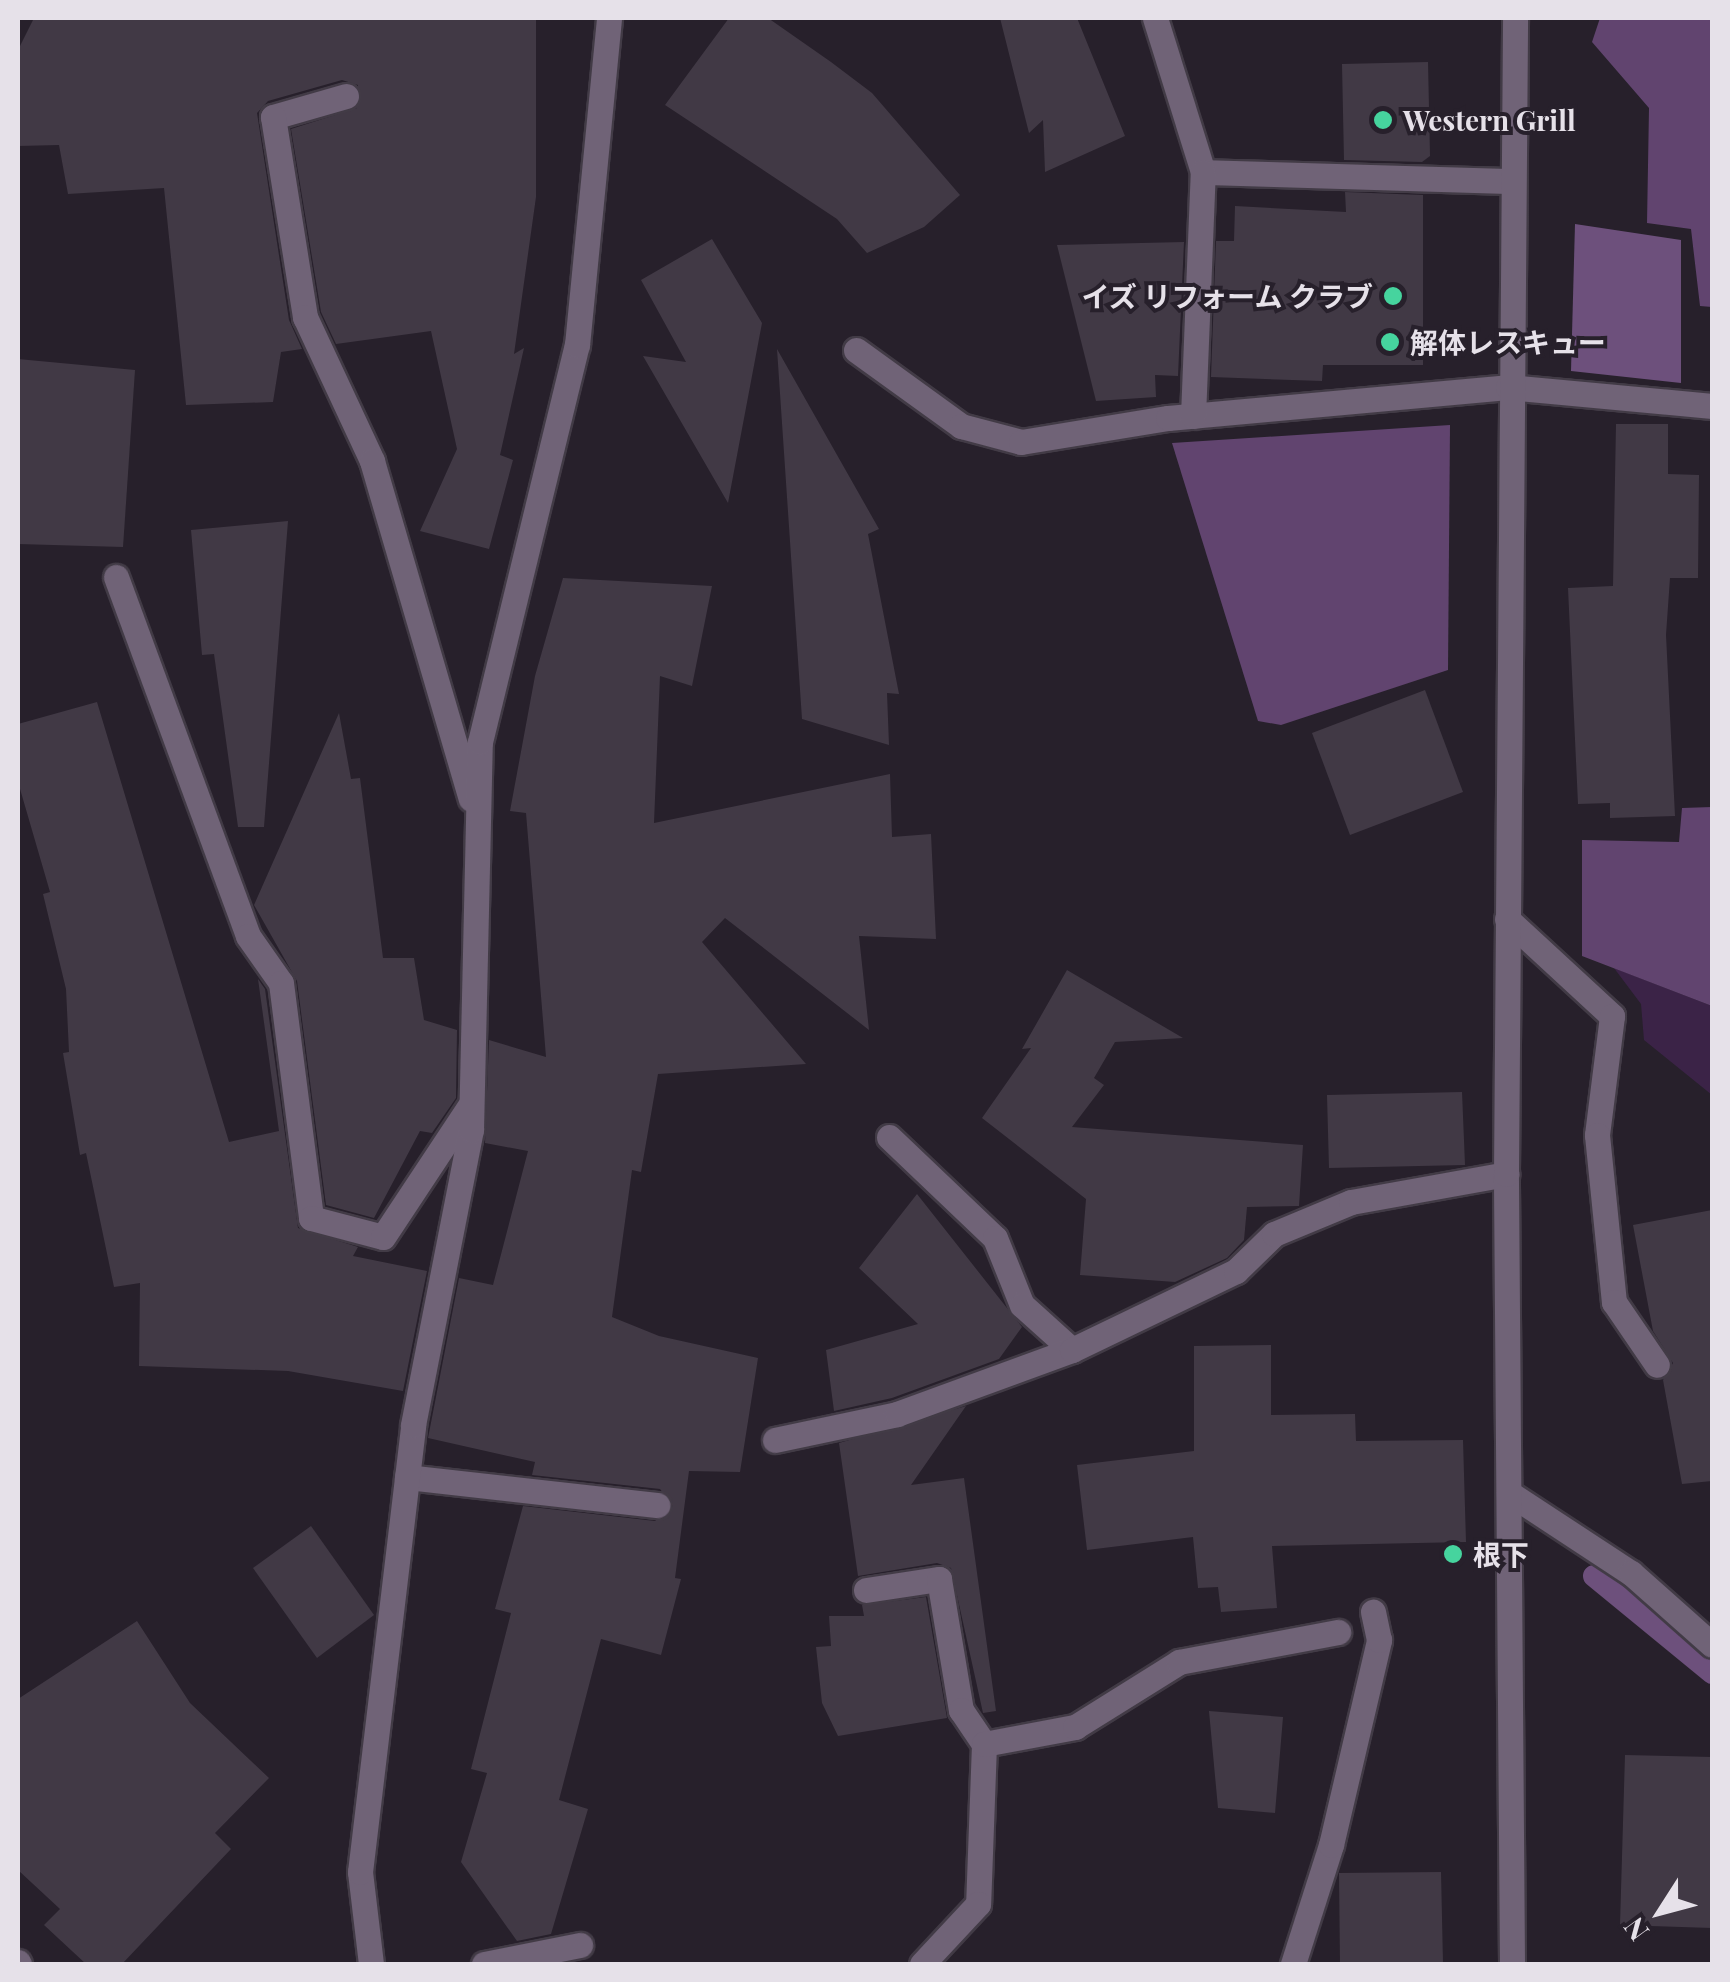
<!DOCTYPE html>
<meta charset="utf-8">
<style>
body{margin:0}
#map{position:relative;width:1730px;height:1982px;overflow:hidden;background:#27202b;font-family:"Playfair Display","Noto Sans JP",serif}
div>[style]{position:absolute}
[style*='--x']{left:calc(var(--x)*1px);top:calc(var(--y)*1px);width:calc(var(--w)*1px);rotate:calc(var(--a)*1deg)}
.green>*{inset:0;background:#3b2347}
.forest>*{inset:0;background:#61446f}
.water>*{inset:0;background:#6d507c}
.stream>*{height:22px;margin:-11px;padding:0 11px;transform-origin:11px;border-radius:11px;background:#6d507c}
.building>*{inset:0;background:#413945}
.roads{filter:drop-shadow(2px 0 #423b46) drop-shadow(-2px 0 #423b46) drop-shadow(0 2px #423b46) drop-shadow(0 -2px #423b46)}
.minor>*{height:25px;margin:-12.5px;padding:0 12.5px;transform-origin:12.5px;border-radius:12.5px;background:#706377}
.dots>*{width:28px;height:28px;translate:-50% -50%;box-sizing:border-box;border:5px solid #27202b;border-radius:50%}
span{translate:-50% -50%;white-space:nowrap;text-align:center;line-height:1.15;-webkit-text-stroke:8px #27202b;paint-order:stroke}
.poi-label{font-size:28px;color:#e6e1e9;font-weight:700}
.left{translate:0 -50%;text-align:left}
.right{translate:-100% -50%;text-align:right}
.frame{position:absolute;inset:0;border:20px solid #e6e1e9;pointer-events:none}
.north{position:absolute;left:1610px;top:1862px;width:100px;height:100px;-webkit-text-stroke:8px #27202b;paint-order:stroke;rotate:234deg;font-size:28px;font-weight:700;line-height:40px;text-align:center;color:#e6e1e9}
.north::after{content:'';display:block;margin:auto;width:35px;height:45px;background:#e6e1e9;clip-path:polygon(50% 0,100% 100%,50% 72%,0 100%)}
</style>
<div id="map">
<div class="green">
<i style="clip-path:polygon(1614px 968px,1712px 1006px,1712px 1095px,1644px 1040px,1641px 1004px)"></i>
</div>
<div class="forest">
<i style="clip-path:polygon(1600px 18px,1712px 18px,1712px 307px,1700px 306px,1691px 229px,1647px 223px,1649px 108px,1592px 42px)"></i>
<i style="clip-path:polygon(1450px 425px,1448px 670px,1281px 725px,1258px 721px,1172px 443px)"></i>
<i style="clip-path:polygon(1712px 807px,1712px 1006px,1582px 956px,1582px 840px,1679px 842px,1682px 808px)"></i>
</div>
<div class="water">
<i style="clip-path:polygon(1575px 224px,1681px 240px,1681px 383px,1571px 371px)"></i>
</div>
<div class="stream">
<i style="--x:1594;--y:1576;--w:153;--a:39.4"></i>
</div>
<div class="building">
<i style="clip-path:polygon(34px 18px,536px 18px,536px 197px,514px 354px,524px 348px,500px 455px,513px 460px,489px 549px,420px 531px,457px 449px,431px 331px,336px 344px,321px 312px,291px 129px,357px 108px,358px 85px,342px 80px,268px 101px,257px 113px,289px 320px,302px 349px,281px 352px,273px 402px,186px 405px,164px 188px,68px 194px,59px 145px,18px 146px,18px 50px)"></i>
<i style="clip-path:polygon(729px 18px,768px 18px,831px 62px,872px 93px,960px 195px,924px 227px,867px 253px,837px 219px,665px 105px)"></i>
<i style="clip-path:polygon(1000px 18px,1077px 18px,1125px 136px,1045px 172px,1043px 120px,1029px 133px)"></i>
<i style="clip-path:polygon(1428px 62px,1430px 156px,1422px 162px,1344px 160px,1342px 64px)"></i>
<i style="clip-path:polygon(1345px 192px,1423px 195px,1423px 365px,1323px 365px,1322px 381px,1211px 377px,1216px 241px,1234px 241px,1235px 206px,1346px 212px)"></i>
<i style="clip-path:polygon(712px 239px,762px 323px,728px 503px,643px 356px,686px 362px,641px 280px)"></i>
<i style="clip-path:polygon(1184px 242px,1178px 376px,1155px 375px,1156px 397px,1096px 401px,1057px 245px)"></i>
<i style="clip-path:polygon(777px 349px,879px 529px,868px 534px,899px 694px,887px 693px,889px 745px,802px 719px)"></i>
<i style="clip-path:polygon(18px 359px,135px 370px,123px 547px,18px 544px)"></i>
<i style="clip-path:polygon(1616px 424px,1668px 424px,1668px 474px,1699px 475px,1698px 578px,1670px 578px,1666px 635px,1675px 816px,1610px 818px,1610px 803px,1578px 804px,1568px 588px,1613px 586px)"></i>
<i style="clip-path:polygon(288px 521px,264px 827px,238px 827px,214px 654px,202px 655px,191px 530px)"></i>
<i style="clip-path:polygon(563px 578px,712px 586px,692px 686px,660px 676px,654px 823px,890px 774px,892px 837px,931px 834px,936px 939px,859px 936px,869px 1030px,725px 918px,702px 942px,806px 1064px,658px 1074px,641px 1172px,632px 1170px,612px 1317px,659px 1336px,758px 1358px,740px 1472px,689px 1471px,675px 1578px,681px 1579px,661px 1655px,601px 1639px,559px 1800px,588px 1809px,551px 1934px,517px 1941px,461px 1862px,487px 1773px,471px 1769px,511px 1613px,495px 1609px,523px 1506px,655px 1521px,673px 1506px,660px 1489px,532px 1475px,535px 1462px,428px 1438px,459px 1278px,493px 1285px,528px 1151px,485px 1143px,489px 1040px,546px 1057px,526px 813px,510px 811px,535px 676px)"></i>
<i style="clip-path:polygon(1425px 690px,1463px 792px,1350px 835px,1312px 733px)"></i>
<i style="clip-path:polygon(97px 702px,229px 1142px,279px 1131px,258px 979px,265px 989px,298px 1228px,358px 1247px,353px 1256px,427px 1271px,403px 1391px,288px 1371px,139px 1366px,140px 1283px,114px 1287px,86px 1153px,80px 1155px,63px 1053px,69px 1052px,66px 989px,43px 894px,50px 892px,18px 782px,18px 724px)"></i>
<i style="clip-path:polygon(339px 713px,351px 779px,360px 778px,383px 958px,414px 958px,424px 1020px,457px 1030px,456px 1098px,432px 1133px,420px 1131px,374px 1218px,326px 1205px,297px 981px,254px 905px)"></i>
<i style="clip-path:polygon(1067px 970px,1183px 1038px,1115px 1042px,1094px 1078px,1104px 1085px,1072px 1127px,1303px 1145px,1299px 1206px,1247px 1207px,1244px 1240px,1227px 1258px,1175px 1282px,1080px 1275px,1086px 1199px,982px 1118px,1031px 1048px,1022px 1049px)"></i>
<i style="clip-path:polygon(1462px 1092px,1465px 1165px,1329px 1168px,1327px 1095px)"></i>
<i style="clip-path:polygon(917px 1194px,1022px 1327px,999px 1359px,892px 1398px,834px 1411px,826px 1350px,918px 1324px,859px 1268px)"></i>
<i style="clip-path:polygon(1712px 1210px,1712px 1481px,1682px 1484px,1663px 1380px,1673px 1363px,1653px 1331px,1633px 1225px)"></i>
<i style="clip-path:polygon(1271px 1345px,1271px 1415px,1355px 1414px,1356px 1441px,1463px 1440px,1466px 1542px,1272px 1546px,1277px 1608px,1221px 1612px,1218px 1587px,1198px 1588px,1193px 1537px,1087px 1550px,1077px 1465px,1194px 1451px,1194px 1346px)"></i>
<i style="clip-path:polygon(966px 1406px,911px 1485px,964px 1478px,996px 1711px,983px 1713px,951px 1568px,937px 1563px,858px 1576px,839px 1443px)"></i>
<i style="clip-path:polygon(311px 1526px,374px 1615px,317px 1658px,253px 1568px)"></i>
<i style="clip-path:polygon(926px 1597px,947px 1718px,838px 1736px,822px 1703px,816px 1647px,831px 1646px,829px 1616px,864px 1616px,862px 1605px)"></i>
<i style="clip-path:polygon(137px 1621px,190px 1703px,269px 1778px,215px 1833px,231px 1849px,122px 1964px,86px 1964px,44px 1925px,60px 1909px,18px 1870px,18px 1699px)"></i>
<i style="clip-path:polygon(1209px 1711px,1283px 1717px,1275px 1813px,1218px 1808px)"></i>
<i style="clip-path:polygon(1625px 1755px,1712px 1757px,1712px 1928px,1620px 1925px)"></i>
<i style="clip-path:polygon(1441px 1872px,1443px 1964px,1340px 1964px,1339px 1873px)"></i>
</div>
<div class="roads">
<div class="minor">
<i style="--x:1155;--y:18;--w:161;--a:72.7"></i>
<i style="--x:1203;--y:172;--w:309;--a:1.7"></i>
<i style="--x:346;--y:96;--w:76;--a:164"></i>
<i style="--x:273;--y:117;--w:203;--a:80.9"></i>
<i style="--x:305;--y:317;--w:159;--a:65"></i>
<i style="--x:372;--y:461;--w:352;--a:73.7"></i>
<i style="--x:856;--y:350;--w:130;--a:35.9"></i>
<i style="--x:961;--y:426;--w:62;--a:14.9"></i>
<i style="--x:1021;--y:442;--w:149;--a:-9.3"></i>
<i style="--x:1168;--y:418;--w:341;--a:-5.2"></i>
<i style="--x:1508;--y:387;--w:205;--a:5.3"></i>
<i style="--x:1193;--y:416;--w:244;--a:-87.7"></i>
<i style="--x:116;--y:577;--w:382;--a:69.8"></i>
<i style="--x:248;--y:936;--w:57;--a:54.9"></i>
<i style="--x:281;--y:983;--w:237;--a:82.7"></i>
<i style="--x:311;--y:1218;--w:74;--a:14.8"></i>
<i style="--x:383;--y:1237;--w:159;--a:-56.5"></i>
<i style="--x:1507;--y:919;--w:143;--a:42.7"></i>
<i style="--x:1612;--y:1016;--w:120;--a:97.2"></i>
<i style="--x:1597;--y:1135;--w:168;--a:84.2"></i>
<i style="--x:1614;--y:1302;--w:76;--a:55.7"></i>
<i style="--x:889;--y:1137;--w:146;--a:43.6"></i>
<i style="--x:995;--y:1238;--w:72;--a:68.1"></i>
<i style="--x:1022;--y:1305;--w:67;--a:42"></i>
<i style="--x:775;--y:1440;--w:125;--a:-12"></i>
<i style="--x:897;--y:1414;--w:186;--a:-20.1"></i>
<i style="--x:1072;--y:1350;--w:182;--a:-25.7"></i>
<i style="--x:1236;--y:1271;--w:53;--a:-44.2"></i>
<i style="--x:1274;--y:1234;--w:83;--a:-22.6"></i>
<i style="--x:1351;--y:1202;--w:158;--a:-10.2"></i>
<i style="--x:407;--y:1477;--w:252;--a:6.4"></i>
<i style="--x:1509;--y:1493;--w:146;--a:33.3"></i>
<i style="--x:1631;--y:1573;--w:108;--a:41.6"></i>
<i style="--x:866;--y:1590;--w:74;--a:-8.6"></i>
<i style="--x:939;--y:1579;--w:133;--a:80.5"></i>
<i style="--x:961;--y:1710;--w:41;--a:55.9"></i>
<i style="--x:984;--y:1744;--w:160;--a:92.1"></i>
<i style="--x:978;--y:1904;--w:82;--a:133"></i>
<i style="--x:984;--y:1744;--w:93;--a:-10.6"></i>
<i style="--x:1075;--y:1727;--w:123;--a:-32"></i>
<i style="--x:1179;--y:1662;--w:162;--a:-10.7"></i>
<i style="--x:18;--y:1962;--w:2;--a:63"></i>
<i style="--x:371;--y:1964;--w:93;--a:-96.8"></i>
<i style="--x:360;--y:1872;--w:450;--a:-83.2"></i>
<i style="--x:413;--y:1425;--w:301;--a:-78.9"></i>
<i style="--x:471;--y:1130;--w:388;--a:-88.7"></i>
<i style="--x:480;--y:742;--w:409;--a:-76.3"></i>
<i style="--x:577;--y:345;--w:329;--a:-84.4"></i>
<i style="--x:484;--y:1964;--w:98;--a:-11.2"></i>
<i style="--x:1293;--y:1964;--w:125;--a:-72.3"></i>
<i style="--x:1331;--y:1845;--w:211;--a:-76.8"></i>
<i style="--x:1379;--y:1640;--w:29;--a:-102"></i>
<i style="--x:1512;--y:1964;--w:790;--a:-90.44"></i>
<i style="--x:1506;--y:1174;--w:1156;--a:-89.55"></i>
</div>
</div>
<div class="dots">
<i style="left:1383px;top:120px;background:#46d49e"></i>
<i style="left:1393px;top:296px;background:#46d49e"></i>
<i style="left:1390px;top:342px;background:#46d49e"></i>
<i style="left:1453px;top:1554px;background:#46d49e"></i>
</div>
<div class="poi-label">
<span class="left" style="left:1403px;top:120px">Western Grill</span>
<span class="right" style="left:1373px;top:296px">イズ リフォーム クラブ</span>
<span class="left" style="left:1410px;top:342px">解体レスキュー</span>
<span class="left" style="left:1473px;top:1554px">根下</span>
</div>
<div class="frame"></div>
<div class="north">N</div>
</div>
